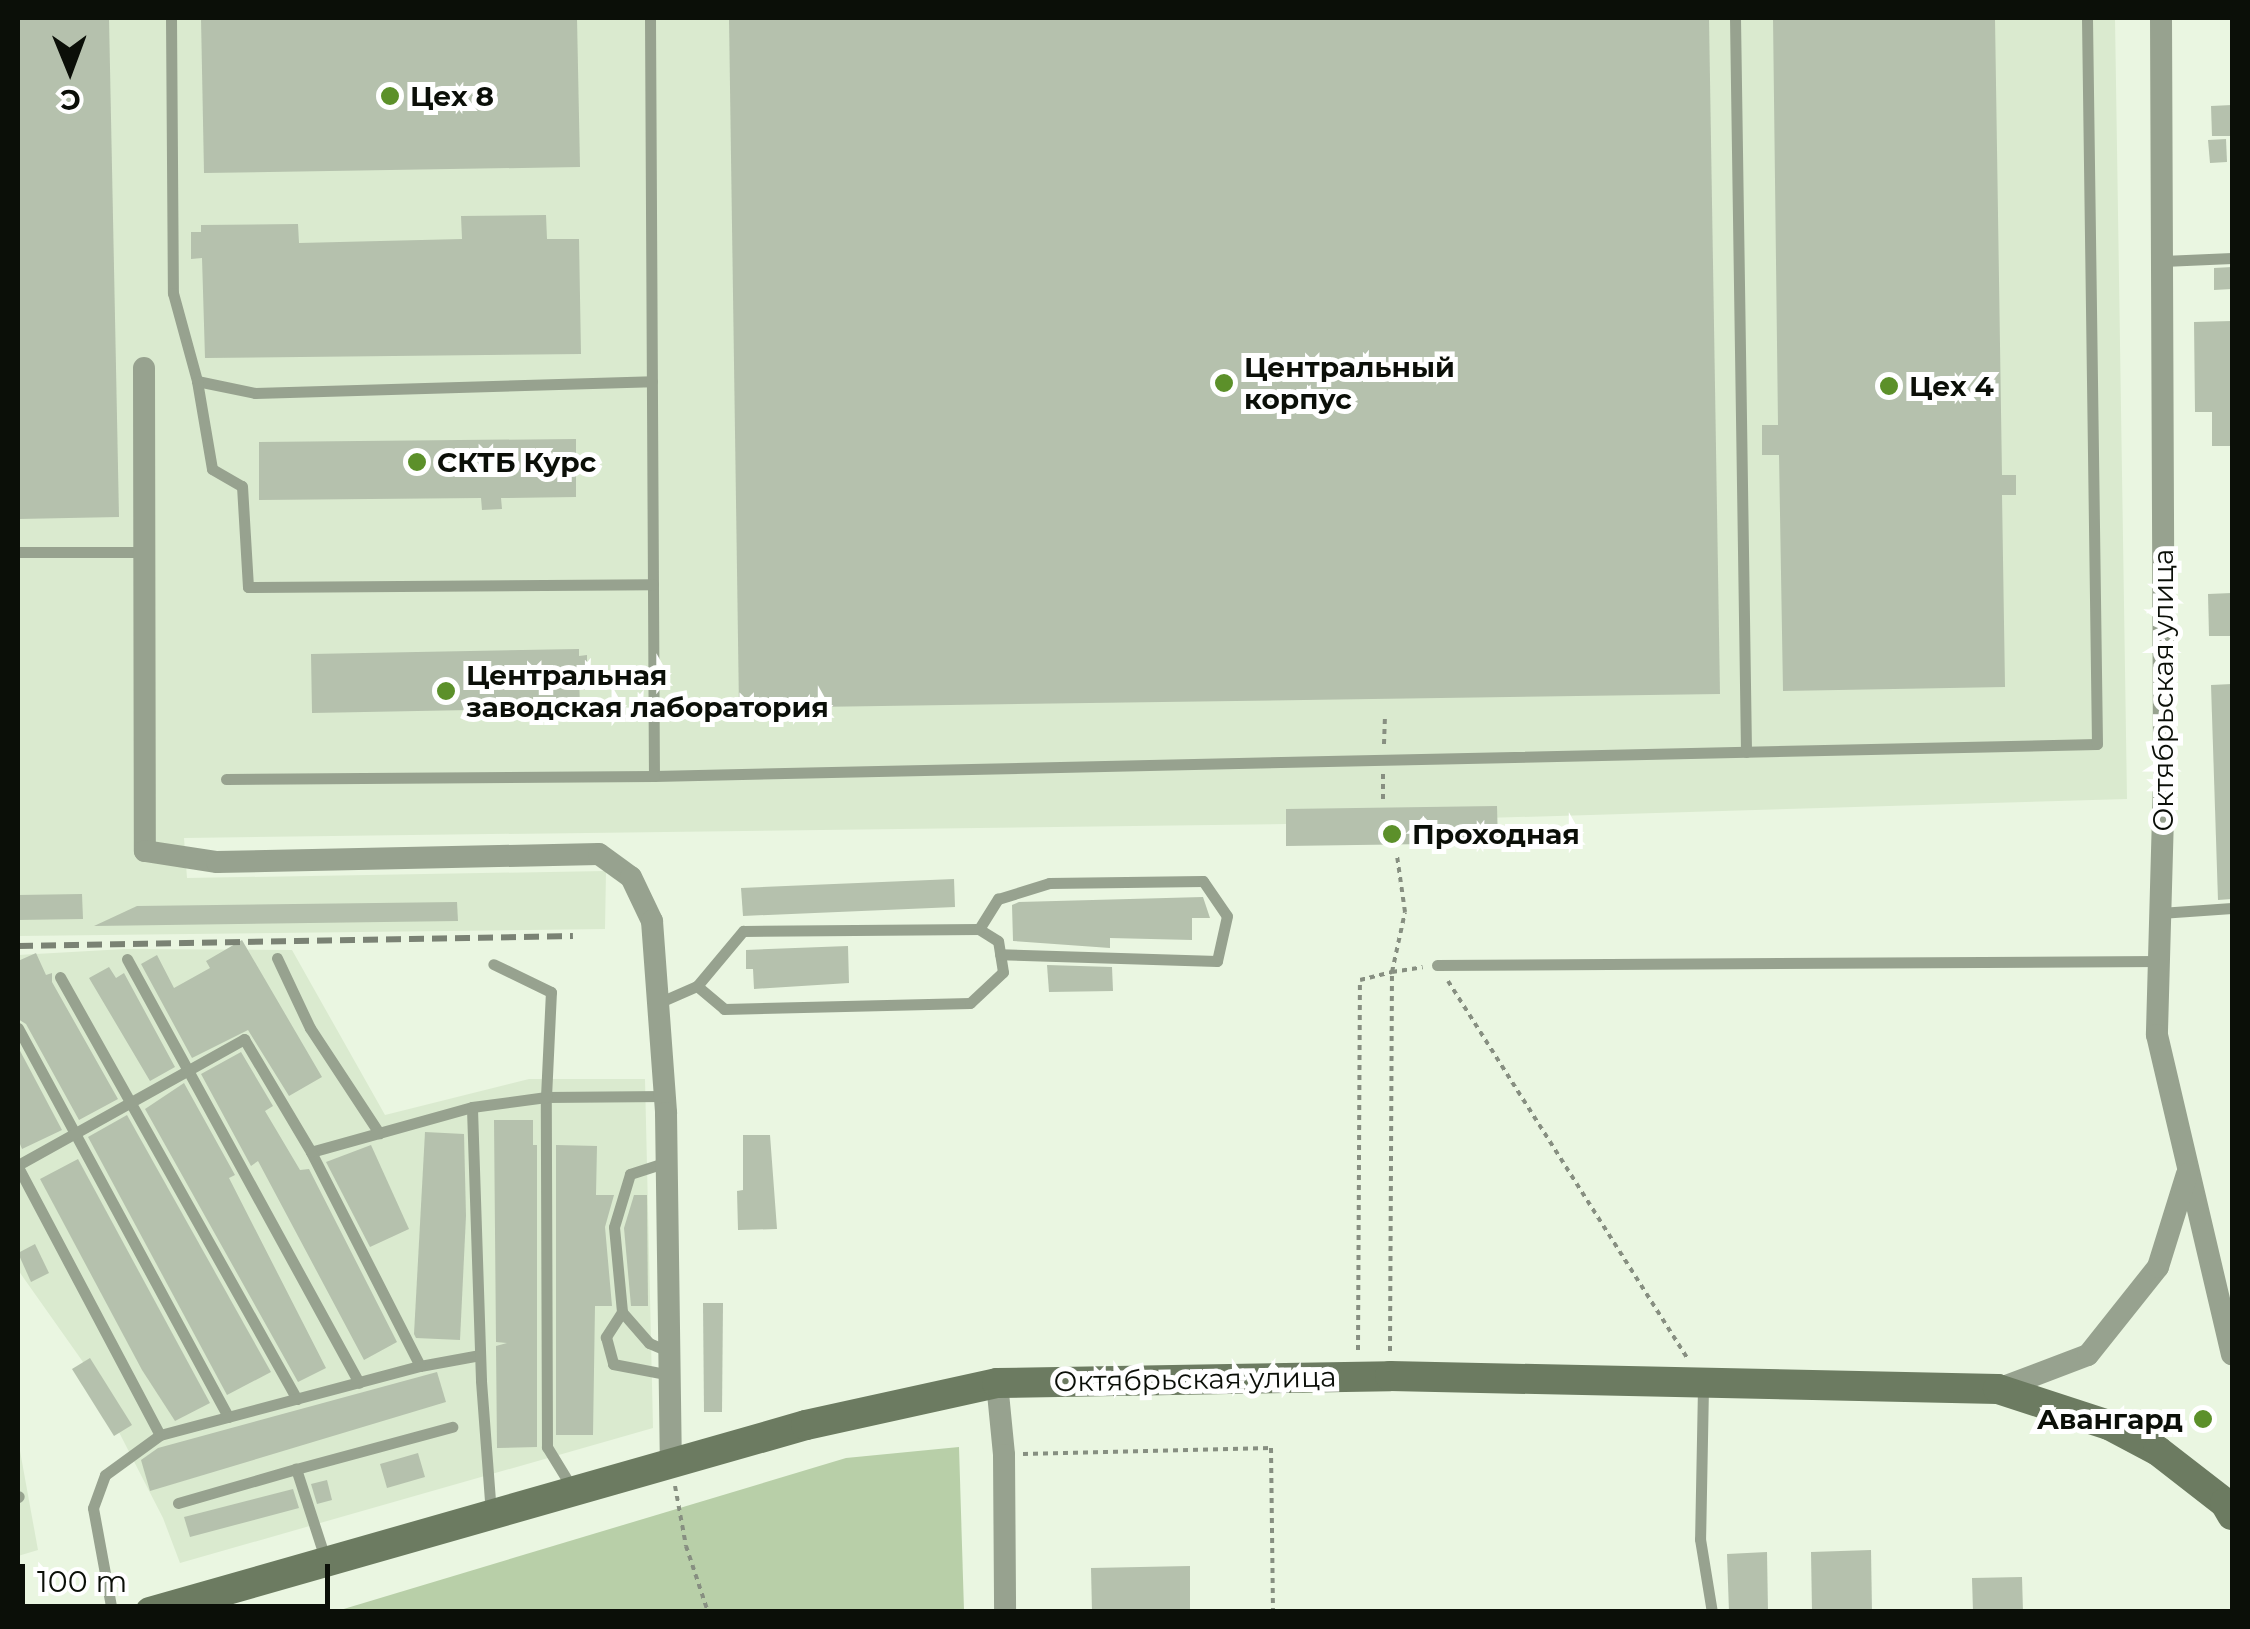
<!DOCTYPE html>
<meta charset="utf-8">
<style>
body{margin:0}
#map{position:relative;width:2250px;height:1629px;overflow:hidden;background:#eaf6e1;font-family:Montserrat,sans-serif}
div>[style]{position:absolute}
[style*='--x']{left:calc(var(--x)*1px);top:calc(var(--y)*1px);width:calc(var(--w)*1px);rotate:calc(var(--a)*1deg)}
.built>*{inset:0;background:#daeacf}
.green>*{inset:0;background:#b8cfa8}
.building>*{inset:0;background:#b5c1ad}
.path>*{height:4px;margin-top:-2px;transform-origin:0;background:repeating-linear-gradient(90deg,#878f81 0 5px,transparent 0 10px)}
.lane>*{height:11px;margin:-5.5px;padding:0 5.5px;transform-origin:5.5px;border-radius:5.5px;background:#97a28f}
.street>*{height:22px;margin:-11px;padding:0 11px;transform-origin:11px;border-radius:11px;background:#97a28f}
.secondary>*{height:30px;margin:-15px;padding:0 15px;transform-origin:15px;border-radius:15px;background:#6c7b61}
.rail>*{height:6px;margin-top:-3px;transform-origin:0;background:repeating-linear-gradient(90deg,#7a8274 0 15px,transparent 0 23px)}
.dots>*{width:28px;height:28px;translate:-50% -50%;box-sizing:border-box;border:5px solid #fff;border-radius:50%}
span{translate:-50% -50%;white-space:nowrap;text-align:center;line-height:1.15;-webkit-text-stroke:10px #fff;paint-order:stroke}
.poi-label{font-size:28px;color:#0b0f08;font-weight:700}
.left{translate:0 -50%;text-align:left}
.right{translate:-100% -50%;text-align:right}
.street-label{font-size:28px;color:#0b0f08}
.frame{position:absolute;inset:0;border:20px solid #0b0f08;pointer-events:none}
.north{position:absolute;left:20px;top:20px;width:100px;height:100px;-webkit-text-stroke:8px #fff;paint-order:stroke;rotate:179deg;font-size:28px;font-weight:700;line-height:40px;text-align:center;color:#0b0f08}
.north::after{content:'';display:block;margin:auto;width:35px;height:45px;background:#0b0f08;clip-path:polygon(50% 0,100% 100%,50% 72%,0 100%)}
.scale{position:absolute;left:20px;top:1564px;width:310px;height:45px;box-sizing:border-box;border:5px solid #0b0f08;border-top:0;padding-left:12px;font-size:30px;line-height:35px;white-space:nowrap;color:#0b0f08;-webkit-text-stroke:8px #fff;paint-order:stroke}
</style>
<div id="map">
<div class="built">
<i style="clip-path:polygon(18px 18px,2115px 18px,2127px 799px,1286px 824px,184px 838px,187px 878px,606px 871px,605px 929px,18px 936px)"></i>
<i style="clip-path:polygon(125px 949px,292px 950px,385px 1115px,529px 1079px,645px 1079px,653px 1428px,180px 1563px,163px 1518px,83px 1362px,18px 1270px,18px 955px)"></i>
<i style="clip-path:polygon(18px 1440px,38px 1550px,18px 1556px)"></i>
</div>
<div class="green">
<i style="clip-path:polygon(959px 1447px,964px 1611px,337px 1611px,846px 1458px)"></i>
</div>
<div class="building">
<i style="clip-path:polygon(18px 18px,109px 18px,119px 517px,18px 519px)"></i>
<i style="clip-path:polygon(201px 18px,577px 18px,580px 167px,204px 173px)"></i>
<i style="clip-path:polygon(729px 18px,1709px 18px,1720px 694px,739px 708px)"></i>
<i style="clip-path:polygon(1773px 18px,1995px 18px,2002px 475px,2016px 475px,2016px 495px,2002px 495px,2005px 687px,1783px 691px,1779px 455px,1762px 455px,1762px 425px,1778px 425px)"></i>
<i style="clip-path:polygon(2232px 105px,2232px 136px,2212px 136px,2211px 106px)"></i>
<i style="clip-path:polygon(2226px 139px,2227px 162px,2210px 163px,2208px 140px)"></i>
<i style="clip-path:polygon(546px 215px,547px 239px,579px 239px,581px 354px,205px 358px,202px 258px,191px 259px,191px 232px,201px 232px,201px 225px,298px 224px,299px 243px,462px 239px,461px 216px)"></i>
<i style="clip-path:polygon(2232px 267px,2232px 289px,2214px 290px,2214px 268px)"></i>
<i style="clip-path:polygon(2232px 321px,2232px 446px,2212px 446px,2212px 412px,2195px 412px,2194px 322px)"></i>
<i style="clip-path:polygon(576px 439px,576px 497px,501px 498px,502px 509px,482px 510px,481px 498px,259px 500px,259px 442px)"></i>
<i style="clip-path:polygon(2232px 593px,2232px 636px,2209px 636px,2208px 594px)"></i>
<i style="clip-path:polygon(579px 649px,579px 656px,587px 655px,587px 673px,579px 674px,580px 708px,542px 709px,542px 716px,522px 716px,521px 709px,312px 713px,311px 654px)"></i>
<i style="clip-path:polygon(2232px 684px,2232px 899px,2218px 900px,2211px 685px)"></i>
<i style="clip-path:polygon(1497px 806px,1498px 843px,1286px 846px,1286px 809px)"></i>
<i style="clip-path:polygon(954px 879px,955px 907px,743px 916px,741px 888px)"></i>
<i style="clip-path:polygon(82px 894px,83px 919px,18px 920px,18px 895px)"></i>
<i style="clip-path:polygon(1203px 897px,1210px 918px,1192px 918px,1192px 940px,1110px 938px,1110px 948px,1013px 941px,1012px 905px,1019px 902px)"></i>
<i style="clip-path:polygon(457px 902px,458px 921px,94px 926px,137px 906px)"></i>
<i style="clip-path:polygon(242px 940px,322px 1077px,289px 1096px,248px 1030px,192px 1058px,141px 964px,157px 955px,174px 988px,210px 968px,206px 961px)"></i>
<i style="clip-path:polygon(848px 946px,849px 983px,754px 989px,753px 969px,746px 969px,746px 950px)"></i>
<i style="clip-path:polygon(36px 953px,46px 975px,52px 973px,52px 982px,118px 1099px,79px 1120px,26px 1024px,18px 1019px,18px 961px)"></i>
<i style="clip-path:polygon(1047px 965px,1112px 967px,1113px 991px,1049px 992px)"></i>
<i style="clip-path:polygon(109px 967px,116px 978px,124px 973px,175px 1067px,150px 1081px,89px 978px)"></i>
<i style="clip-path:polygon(18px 1047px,62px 1130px,22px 1149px,18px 1139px)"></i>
<i style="clip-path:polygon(241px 1052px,273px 1106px,265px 1111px,300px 1170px,309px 1169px,397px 1342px,364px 1360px,258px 1161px,251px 1166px,201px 1074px)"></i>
<i style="clip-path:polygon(184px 1083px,235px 1175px,229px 1178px,326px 1368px,298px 1382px,145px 1109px)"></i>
<i style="clip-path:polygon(127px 1115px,271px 1372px,227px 1395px,88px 1137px)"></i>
<i style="clip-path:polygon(494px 1120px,533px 1120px,533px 1145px,537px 1145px,537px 1447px,497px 1448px,496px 1346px,507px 1343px,496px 1342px)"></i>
<i style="clip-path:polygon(425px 1132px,464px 1134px,466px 1216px,460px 1340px,416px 1338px,414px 1334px)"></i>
<i style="clip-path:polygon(743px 1135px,770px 1135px,777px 1229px,738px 1230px,737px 1191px,743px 1190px)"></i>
<i style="clip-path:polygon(371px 1145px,409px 1229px,370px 1247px,326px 1162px)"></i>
<i style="clip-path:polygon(556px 1145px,597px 1146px,596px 1195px,614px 1195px,605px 1227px,612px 1306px,595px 1306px,593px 1435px,556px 1435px)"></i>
<i style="clip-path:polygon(78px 1159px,210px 1403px,175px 1421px,142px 1370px,40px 1179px)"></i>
<i style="clip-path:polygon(634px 1195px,647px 1195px,648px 1306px,631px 1306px,624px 1228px)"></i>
<i style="clip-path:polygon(35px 1244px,49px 1273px,31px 1282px,18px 1253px)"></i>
<i style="clip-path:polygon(703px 1303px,723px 1303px,722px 1412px,704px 1412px)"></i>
<i style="clip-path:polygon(90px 1358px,132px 1425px,114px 1436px,72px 1369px)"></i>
<i style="clip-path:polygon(437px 1372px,446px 1402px,150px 1491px,141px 1460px,158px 1448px)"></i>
<i style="clip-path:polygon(418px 1453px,425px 1477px,387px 1488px,380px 1464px)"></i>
<i style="clip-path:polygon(327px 1480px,332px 1500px,317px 1504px,311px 1484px)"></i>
<i style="clip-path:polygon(293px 1489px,299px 1508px,190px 1537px,184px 1517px)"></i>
<i style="clip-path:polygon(1871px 1550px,1872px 1612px,1812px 1612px,1811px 1552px)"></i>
<i style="clip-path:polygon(1767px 1552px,1768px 1612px,1729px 1612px,1727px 1554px)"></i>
<i style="clip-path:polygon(1190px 1566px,1190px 1612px,1092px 1612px,1091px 1568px)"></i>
<i style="clip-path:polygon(2022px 1577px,2023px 1612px,1973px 1612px,1972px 1578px)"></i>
</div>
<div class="path">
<i style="--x:1384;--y:744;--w:29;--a:-88"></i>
<i style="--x:1383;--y:799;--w:26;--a:-90"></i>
<i style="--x:1448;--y:981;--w:446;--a:57.6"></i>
<i style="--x:1358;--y:1350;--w:370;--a:-89.7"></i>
<i style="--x:1360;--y:980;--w:33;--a:-14"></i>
<i style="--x:1392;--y:972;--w:61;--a:-77.8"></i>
<i style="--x:1405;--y:912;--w:57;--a:-98.1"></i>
<i style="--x:1390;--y:1351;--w:379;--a:-89.7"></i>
<i style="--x:1392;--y:972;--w:31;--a:-9"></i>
<i style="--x:1023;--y:1454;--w:248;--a:-1.4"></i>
<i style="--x:1271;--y:1448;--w:164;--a:89.3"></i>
<i style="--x:675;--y:1486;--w:61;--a:79.6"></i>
<i style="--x:686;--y:1546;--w:70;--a:71.6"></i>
</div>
<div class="lane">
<i style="--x:171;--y:18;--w:275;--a:89.6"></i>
<i style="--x:173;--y:293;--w:91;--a:74.7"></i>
<i style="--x:197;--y:381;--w:59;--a:11.7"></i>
<i style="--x:255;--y:393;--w:397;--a:-1.7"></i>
<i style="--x:650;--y:18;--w:758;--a:89.7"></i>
<i style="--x:654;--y:776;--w:1443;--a:-1.27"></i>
<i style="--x:2097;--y:744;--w:726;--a:-90.79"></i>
<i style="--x:1735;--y:18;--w:734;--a:89.14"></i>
<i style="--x:2163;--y:261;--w:69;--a:-2.5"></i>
<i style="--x:197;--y:381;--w:89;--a:80.3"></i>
<i style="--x:212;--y:469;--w:34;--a:30"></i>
<i style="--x:242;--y:486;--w:101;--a:86.6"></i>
<i style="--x:248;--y:587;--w:405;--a:-0.4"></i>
<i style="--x:18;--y:552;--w:127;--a:0"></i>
<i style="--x:226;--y:779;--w:428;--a:-0.4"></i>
<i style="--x:2160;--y:913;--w:72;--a:-4"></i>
<i style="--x:277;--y:958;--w:77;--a:64.8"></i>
<i style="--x:310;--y:1028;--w:126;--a:56.7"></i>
<i style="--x:127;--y:959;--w:483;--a:61.3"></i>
<i style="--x:1437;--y:965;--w:722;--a:-0.32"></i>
<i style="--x:60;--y:977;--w:484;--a:60.7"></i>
<i style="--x:697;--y:986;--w:35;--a:40"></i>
<i style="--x:724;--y:1009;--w:246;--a:-1.4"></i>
<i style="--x:970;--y:1003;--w:45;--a:-43.2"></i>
<i style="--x:1003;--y:972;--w:31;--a:-99"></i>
<i style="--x:998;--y:941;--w:22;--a:-148"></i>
<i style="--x:658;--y:1003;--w:43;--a:-23.6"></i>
<i style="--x:697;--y:986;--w:72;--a:-50.1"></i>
<i style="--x:743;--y:931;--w:236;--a:-0.5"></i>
<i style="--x:979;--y:929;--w:36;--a:-58"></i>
<i style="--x:998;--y:899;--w:53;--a:-17.4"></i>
<i style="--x:1049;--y:883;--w:154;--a:-0.7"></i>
<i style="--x:1203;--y:881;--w:42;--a:55.6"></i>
<i style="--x:1227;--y:916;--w:46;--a:102.5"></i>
<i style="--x:1217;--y:961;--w:217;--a:-178.2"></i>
<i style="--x:18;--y:1028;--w:442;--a:61.6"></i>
<i style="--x:472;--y:1107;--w:167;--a:164.4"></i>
<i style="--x:311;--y:1152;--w:240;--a:63"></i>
<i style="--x:420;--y:1366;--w:61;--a:-10.4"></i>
<i style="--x:667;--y:1162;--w:39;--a:162"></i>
<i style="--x:630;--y:1174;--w:55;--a:106.8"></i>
<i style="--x:614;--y:1227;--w:85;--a:84.6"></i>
<i style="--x:622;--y:1312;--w:41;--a:48.9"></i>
<i style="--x:649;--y:1343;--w:23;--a:23"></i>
<i style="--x:18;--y:1165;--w:259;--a:-29.1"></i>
<i style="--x:244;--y:1039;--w:131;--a:59.3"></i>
<i style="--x:18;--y:1167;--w:303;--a:62.1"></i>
<i style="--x:160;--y:1435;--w:68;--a:144"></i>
<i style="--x:105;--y:1475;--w:35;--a:110"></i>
<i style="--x:93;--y:1508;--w:106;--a:79.6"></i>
<i style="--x:622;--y:1312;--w:30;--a:123"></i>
<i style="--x:606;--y:1337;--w:28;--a:75"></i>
<i style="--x:613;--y:1364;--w:58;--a:10.9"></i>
<i style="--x:1703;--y:1387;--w:152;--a:91.1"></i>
<i style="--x:1700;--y:1539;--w:74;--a:80.7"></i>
<i style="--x:160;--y:1435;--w:269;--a:-14.9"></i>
<i style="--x:574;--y:1491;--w:52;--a:-121.5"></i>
<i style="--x:547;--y:1447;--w:350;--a:-90.2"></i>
<i style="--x:546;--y:1097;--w:119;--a:-0.5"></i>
<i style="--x:18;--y:1497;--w:1;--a:-45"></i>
<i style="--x:178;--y:1503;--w:123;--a:-16.1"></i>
<i style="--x:491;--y:1514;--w:134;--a:-94.3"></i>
<i style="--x:481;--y:1380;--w:273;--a:-91.9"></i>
<i style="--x:472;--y:1107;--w:75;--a:-7.7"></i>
<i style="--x:546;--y:1097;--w:105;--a:-87.3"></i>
<i style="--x:551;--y:992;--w:64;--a:-154.2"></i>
<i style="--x:325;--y:1558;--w:94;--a:-108"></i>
<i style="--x:296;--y:1469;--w:162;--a:-15.1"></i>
</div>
<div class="street">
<i style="--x:2161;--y:18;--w:762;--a:89.77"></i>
<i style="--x:2164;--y:780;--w:255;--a:91.6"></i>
<i style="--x:2157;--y:1035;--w:328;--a:76.8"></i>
<i style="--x:144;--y:368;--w:483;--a:89.9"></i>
<i style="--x:145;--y:851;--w:73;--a:8.7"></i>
<i style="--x:217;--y:862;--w:382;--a:-1.2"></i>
<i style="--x:599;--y:854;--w:39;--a:36"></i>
<i style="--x:631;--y:877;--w:49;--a:64.5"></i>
<i style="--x:652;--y:921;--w:193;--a:85.8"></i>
<i style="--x:666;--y:1113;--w:352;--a:89.2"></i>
<i style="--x:997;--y:1383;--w:72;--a:84.4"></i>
<i style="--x:1004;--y:1455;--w:157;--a:89.6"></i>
<i style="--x:1998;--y:1389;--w:96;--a:-20.7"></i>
<i style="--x:2088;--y:1355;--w:112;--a:-51.5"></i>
<i style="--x:2158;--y:1267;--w:97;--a:-72.7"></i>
</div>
<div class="secondary">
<i style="--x:150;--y:1612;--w:682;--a:-15.91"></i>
<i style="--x:806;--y:1425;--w:196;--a:-12.4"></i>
<i style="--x:997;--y:1383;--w:393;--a:-1"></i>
<i style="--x:1390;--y:1376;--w:608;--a:1.22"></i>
<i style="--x:1998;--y:1389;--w:117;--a:18"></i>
<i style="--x:2109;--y:1425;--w:55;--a:28"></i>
<i style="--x:2158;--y:1451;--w:85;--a:37.8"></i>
<i style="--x:2225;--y:1503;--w:14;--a:60"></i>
</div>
<div class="rail">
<i style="--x:18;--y:946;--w:555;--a:-1.03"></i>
</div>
<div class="dots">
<i style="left:390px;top:96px;background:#5c902a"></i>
<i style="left:1224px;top:383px;background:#5c902a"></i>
<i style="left:1889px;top:386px;background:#5c902a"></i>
<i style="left:417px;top:462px;background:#5c902a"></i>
<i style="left:446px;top:691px;background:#5c902a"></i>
<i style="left:1392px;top:834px;background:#5c902a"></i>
<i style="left:2203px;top:1419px;background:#5c902a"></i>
</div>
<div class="poi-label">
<span class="left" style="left:410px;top:96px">Цех 8</span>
<span class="left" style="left:1244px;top:383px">Центральный<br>корпус</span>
<span class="left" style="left:1909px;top:386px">Цех 4</span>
<span class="left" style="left:437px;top:462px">СКТБ Курс</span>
<span class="left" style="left:466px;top:691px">Центральная<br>заводская лаборатория</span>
<span class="left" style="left:1412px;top:834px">Проходная</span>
<span class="right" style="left:2183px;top:1419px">Авангард</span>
</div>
<div class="street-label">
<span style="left:2163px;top:690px;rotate:-90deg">Октябрьская улица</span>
<span style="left:1195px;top:1379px;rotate:-1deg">Октябрьская улица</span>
</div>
<div class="frame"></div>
<div class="north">С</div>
<div class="scale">100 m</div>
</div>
